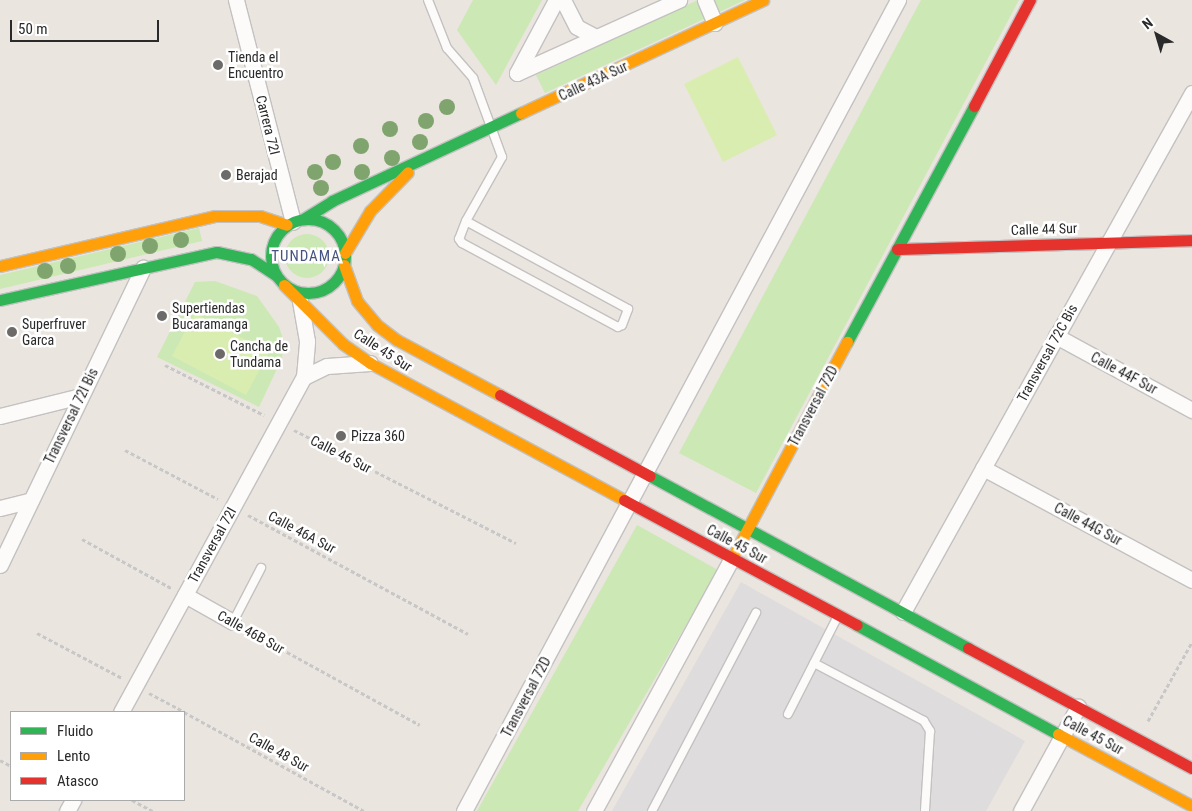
<!DOCTYPE html>
<style>
body{margin:0}
#map{position:relative;width:1192px;height:811px;overflow:hidden;background:#eae5df;font-family:"Roboto Condensed",sans-serif}
div>[style]{position:absolute}
[style*='--x']{left:calc(var(--x)*1px);top:calc(var(--y)*1px);width:calc(var(--w)*1px);rotate:calc(var(--a)*1deg)}
.industrial>*{inset:0;background:#dfdcde}
.green>*{inset:0;background:#cce8b4}
.round{border-radius:50%}
.pitch>*{inset:0;background:#daedb1}
.path>*{height:3px;margin-top:-1.5px;transform-origin:0;background:repeating-linear-gradient(90deg,#c8c7c7 0 4px,transparent 0 6.5px)}
.roads{filter:drop-shadow(1px 0 #c3c1c1) drop-shadow(-1px 0 #c3c1c1) drop-shadow(0 1px #c3c1c1) drop-shadow(0 -1px #c3c1c1)}
.lane>*{height:8px;margin:-4px;padding:0 4px;transform-origin:4px;border-radius:4px;background:#fcfbfa}
.street>*{height:15px;margin:-7.5px;padding:0 7.5px;transform-origin:7.5px;border-radius:7.5px;background:#fcfbfa}
.fast>*{height:11px;margin:-5.5px;padding:0 5.5px;transform-origin:5.5px;border-radius:5.5px;background:#30b455}
.fast>.ring{margin:-5.5px;padding:0;box-sizing:content-box;background:none;border:11px solid #30b455;border-radius:50%}
.slow>*{height:11px;margin:-5.5px;padding:0 5.5px;transform-origin:5.5px;border-radius:5.5px;background:#ff9f0a}
.jam>*{height:11px;margin:-5.5px;padding:0 5.5px;transform-origin:5.5px;border-radius:5.5px;background:#e5322d}
.trees>*{width:16px;height:16px;margin:-8px;border-radius:50%;background:#80a46e}
.dots>*{width:14px;height:14px;translate:-50% -50%;box-sizing:border-box;border:2px solid #fff;border-radius:50%}
span{translate:-50% -50%;white-space:nowrap;text-align:center;line-height:1.15;-webkit-text-stroke:5px #fff;paint-order:stroke}
.poi-label{font-size:14px;color:#2a2a2a}
.left{translate:0 -50%;text-align:left}
.street-label{font-size:14px;color:#2a2a2a}
.neighbourhood-label{font-size:15px;color:#465380;letter-spacing:1px}
.legend{position:absolute;left:10px;top:711px;width:175px;height:90px;box-sizing:border-box;background:#fff;border:1px solid #aaa;margin:0;padding:6px 9px;list-style:none;font-size:15px;color:#2a2a2a}
.legend li{display:flex;align-items:center;gap:10px;height:25px}
.legend b{width:25px;border:1px solid #aaa}
.north{position:absolute;left:1132px;top:10px;width:50px;height:50px;-webkit-text-stroke:4px #fff;paint-order:stroke;rotate:321deg;font-size:14px;font-weight:700;line-height:20px;text-align:center;color:#2a2a2a}
.north::after{content:'';display:block;margin:auto;width:18px;height:22px;background:#2a2a2a;clip-path:polygon(50% 0,100% 100%,50% 72%,0 100%)}
.scale{position:absolute;left:10px;top:20px;width:149px;height:22px;box-sizing:border-box;border:2px solid #2a2a2a;border-top:0;padding-left:6px;font-size:15px;line-height:18px;white-space:nowrap;color:#2a2a2a;-webkit-text-stroke:4px #fff;paint-order:stroke}
</style>
<div id="map">
<div class="industrial">
<i style="clip-path:polygon(741px 582px,1025px 741px,986px 811px,612px 811px)"></i>
</div>
<div class="green">
<i style="clip-path:polygon(473px 0,542px 0,496px 85px,457px 30px)"></i>
<i style="clip-path:polygon(698px 0,745px 0,545px 93px,536px 75px)"></i>
<i style="clip-path:polygon(921px 0,1019px 0,756px 493px,679px 453px)"></i>
<i style="clip-path:polygon(199px 228px,202px 241px,0 289px,0 275px)"></i>
<i class="round" style="left:285px;top:234px;width:44px;height:44px"></i>
<i style="clip-path:polygon(215px 281px,257px 296px,279px 327px,284px 342px,282px 358px,259px 407px,157px 357px,195px 282px)"></i>
<i style="clip-path:polygon(637px 525px,718px 570px,578px 811px,477px 811px)"></i>
</div>
<div class="pitch">
<i style="clip-path:polygon(738px 57px,777px 135px,723px 162px,684px 84px)"></i>
<i style="clip-path:polygon(195px 313px,269px 352px,246px 395px,172px 356px)"></i>
</div>
<div class="path">
<i style="--x:165;--y:365;--w:111;--a:26.8"></i>
<i style="--x:294;--y:430;--w:249;--a:27"></i>
<i style="--x:125;--y:450;--w:105;--a:27.8"></i>
<i style="--x:248;--y:515;--w:250;--a:28.4"></i>
<i style="--x:82;--y:539;--w:102;--a:28.8"></i>
<i style="--x:247;--y:630;--w:197;--a:28.8"></i>
<i style="--x:37;--y:633;--w:96;--a:27.9"></i>
<i style="--x:149;--y:693;--w:40;--a:28"></i>
<i style="--x:184;--y:712;--w:205;--a:28.8"></i>
<i style="--x:1148;--y:721;--w:90;--a:-60.9"></i>
<i style="--x:0;--y:760;--w:13;--a:29"></i>
<i style="--x:132;--y:800;--w:24;--a:28"></i>
</div>
<div class="roads">
<div class="lane">
<i style="--x:428;--y:0;--w:52;--a:68.4"></i>
<i style="--x:447;--y:48;--w:40;--a:49"></i>
<i style="--x:473;--y:78;--w:84;--a:69.8"></i>
<i style="--x:502;--y:157;--w:73;--a:119.4"></i>
<i style="--x:466;--y:221;--w:19;--a:111"></i>
<i style="--x:459;--y:239;--w:5;--a:53"></i>
<i style="--x:462;--y:243;--w:177;--a:28.3"></i>
<i style="--x:618;--y:327;--w:4;--a:-27"></i>
<i style="--x:622;--y:325;--w:17;--a:-69"></i>
<i style="--x:628;--y:309;--w:184;--a:-151.5"></i>
<i style="--x:233;--y:622;--w:61;--a:-62.6"></i>
<i style="--x:814;--y:663;--w:124;--a:27.8"></i>
<i style="--x:924;--y:721;--w:12;--a:59"></i>
<i style="--x:930;--y:731;--w:80;--a:93.6"></i>
<i style="--x:788;--y:714;--w:110;--a:-63"></i>
<i style="--x:652;--y:811;--w:224;--a:-62.3"></i>
</div>
<div class="street">
<i style="--x:236;--y:0;--w:229;--a:75.6"></i>
<i style="--x:563;--y:0;--w:30;--a:63"></i>
<i style="--x:577;--y:27;--w:21;--a:28"></i>
<i style="--x:705;--y:0;--w:25;--a:67"></i>
<i style="--x:517;--y:73;--w:178;--a:-24.3"></i>
<i style="--x:517;--y:73;--w:83;--a:-61.9"></i>
<i style="--x:1056;--y:336;--w:155;--a:28.6"></i>
<i style="--x:304;--y:377;--w:25;--a:-26"></i>
<i style="--x:327;--y:366;--w:43;--a:-4"></i>
<i style="--x:0;--y:416;--w:83;--a:-13.9"></i>
<i style="--x:983;--y:468;--w:237;--a:28.2"></i>
<i style="--x:0;--y:508;--w:32;--a:-14"></i>
<i style="--x:0;--y:565;--w:330;--a:-64.3"></i>
<i style="--x:185;--y:595;--w:55;--a:29.4"></i>
<i style="--x:903;--y:612;--w:594;--a:-60.89"></i>
<i style="--x:121;--y:712;--w:382;--a:-61.4"></i>
<i style="--x:304;--y:377;--w:36;--a:-85"></i>
<i style="--x:307;--y:341;--w:41;--a:-99.9"></i>
<i style="--x:67;--y:811;--w:13;--a:-61"></i>
<i style="--x:464;--y:811;--w:920;--a:-61.85"></i>
<i style="--x:594;--y:811;--w:288;--a:-61.4"></i>
<i style="--x:1021;--y:811;--w:119;--a:-61.3"></i>
</div>
<div class="fast">
<i style="--x:305;--y:218;--w:32;--a:-32"></i>
<i style="--x:332;--y:201;--w:208;--a:-25"></i>
<i class="ring" style="left:271px;top:219px;width:63px;height:63px"></i>
<i style="--x:0;--y:300;--w:222;--a:-12.5"></i>
<i style="--x:217;--y:252;--w:35;--a:12"></i>
<i style="--x:251;--y:259;--w:30;--a:33"></i>
<i style="--x:847;--y:342;--w:268;--a:-61.7"></i>
<i style="--x:650;--y:476;--w:362;--a:28.4"></i>
<i style="--x:857;--y:625;--w:229;--a:28.5"></i>
</div>
<div class="slow">
<i style="--x:521;--y:113;--w:267;--a:-25"></i>
<i style="--x:345;--y:253;--w:49;--a:-59.2"></i>
<i style="--x:370;--y:211;--w:54;--a:-45.7"></i>
<i style="--x:344;--y:265;--w:38;--a:70"></i>
<i style="--x:357;--y:301;--w:31;--a:50"></i>
<i style="--x:377;--y:325;--w:25;--a:37"></i>
<i style="--x:397;--y:340;--w:117;--a:28.1"></i>
<i style="--x:0;--y:266;--w:221;--a:-13.1"></i>
<i style="--x:215;--y:216;--w:45;--a:0"></i>
<i style="--x:260;--y:216;--w:28;--a:18"></i>
<i style="--x:284;--y:285;--w:83;--a:45"></i>
<i style="--x:343;--y:344;--w:33;--a:35"></i>
<i style="--x:370;--y:363;--w:289;--a:28.3"></i>
<i style="--x:732;--y:558;--w:245;--a:-62"></i>
<i style="--x:1058;--y:734;--w:152;--a:28.2"></i>
</div>
<div class="jam">
<i style="--x:974;--y:106;--w:120;--a:-62.2"></i>
<i style="--x:897;--y:249;--w:295;--a:-1.7"></i>
<i style="--x:500;--y:395;--w:170;--a:28.4"></i>
<i style="--x:624;--y:500;--w:264;--a:28.2"></i>
<i style="--x:968;--y:648;--w:254;--a:28.2"></i>
</div>
</div>
<div class="trees">
<i style="left:447px;top:107px"></i>
<i style="left:426px;top:121px"></i>
<i style="left:390px;top:129px"></i>
<i style="left:420px;top:142px"></i>
<i style="left:361px;top:146px"></i>
<i style="left:392px;top:158px"></i>
<i style="left:333px;top:162px"></i>
<i style="left:315px;top:172px"></i>
<i style="left:362px;top:172px"></i>
<i style="left:321px;top:188px"></i>
<i style="left:181px;top:240px"></i>
<i style="left:150px;top:246px"></i>
<i style="left:118px;top:254px"></i>
<i style="left:68px;top:266px"></i>
<i style="left:45px;top:271px"></i>
</div>
<div class="dots">
<i style="left:218px;top:65px;background:#6d6b69"></i>
<i style="left:226px;top:175px;background:#6d6b69"></i>
<i style="left:162px;top:316px;background:#6d6b69"></i>
<i style="left:12px;top:332px;background:#6d6b69"></i>
<i style="left:220px;top:354px;background:#6d6b69"></i>
<i style="left:341px;top:436px;background:#6d6b69"></i>
</div>
<div class="poi-label">
<span class="left" style="left:228px;top:65px">Tienda el<br>Encuentro</span>
<span class="left" style="left:236px;top:175px">Berajad</span>
<span class="left" style="left:172px;top:316px">Supertiendas<br>Bucaramanga</span>
<span class="left" style="left:22px;top:332px">Superfruver<br>Garca</span>
<span class="left" style="left:230px;top:354px">Cancha de<br>Tundama</span>
<span class="left" style="left:351px;top:436px">Pizza 360</span>
</div>
<div class="street-label">
<span style="left:593px;top:81px;rotate:-25deg">Calle 43A Sur</span>
<span style="left:268px;top:125px;rotate:76deg">Carrera 72I</span>
<span style="left:1044px;top:229px;rotate:-2deg">Calle 44 Sur</span>
<span style="left:383px;top:350px;rotate:33deg">Calle 45 Sur</span>
<span style="left:1047px;top:353px;rotate:-61deg">Transversal 72C Bis</span>
<span style="left:1124px;top:373px;rotate:28deg">Calle 44F Sur</span>
<span style="left:813px;top:406px;rotate:-62deg">Transversal 72D</span>
<span style="left:71px;top:416px;rotate:-64deg">Transversal 72I Bis</span>
<span style="left:341px;top:454px;rotate:27deg">Calle 46 Sur</span>
<span style="left:1088px;top:524px;rotate:28deg">Calle 44G Sur</span>
<span style="left:302px;top:532px;rotate:28deg">Calle 46A Sur</span>
<span style="left:737px;top:544px;rotate:28deg">Calle 45 Sur</span>
<span style="left:212px;top:545px;rotate:-61deg">Transversal 72I</span>
<span style="left:251px;top:632px;rotate:29deg">Calle 46B Sur</span>
<span style="left:526px;top:697px;rotate:-62deg">Transversal 72D</span>
<span style="left:1093px;top:735px;rotate:28deg">Calle 45 Sur</span>
<span style="left:279px;top:752px;rotate:29deg">Calle 48 Sur</span>
</div>
<div class="neighbourhood-label">
<span style="left:306px;top:257px">TUNDAMA</span>
</div>
<ul class="legend">
<li><b style="height:6px;background:#30b455"></b>Fluido</li>
<li><b style="height:6px;background:#ff9f0a"></b>Lento</li>
<li><b style="height:6px;background:#e5322d"></b>Atasco</li>
</ul>
<div class="north">N</div>
<div class="scale">50 m</div>
</div>
